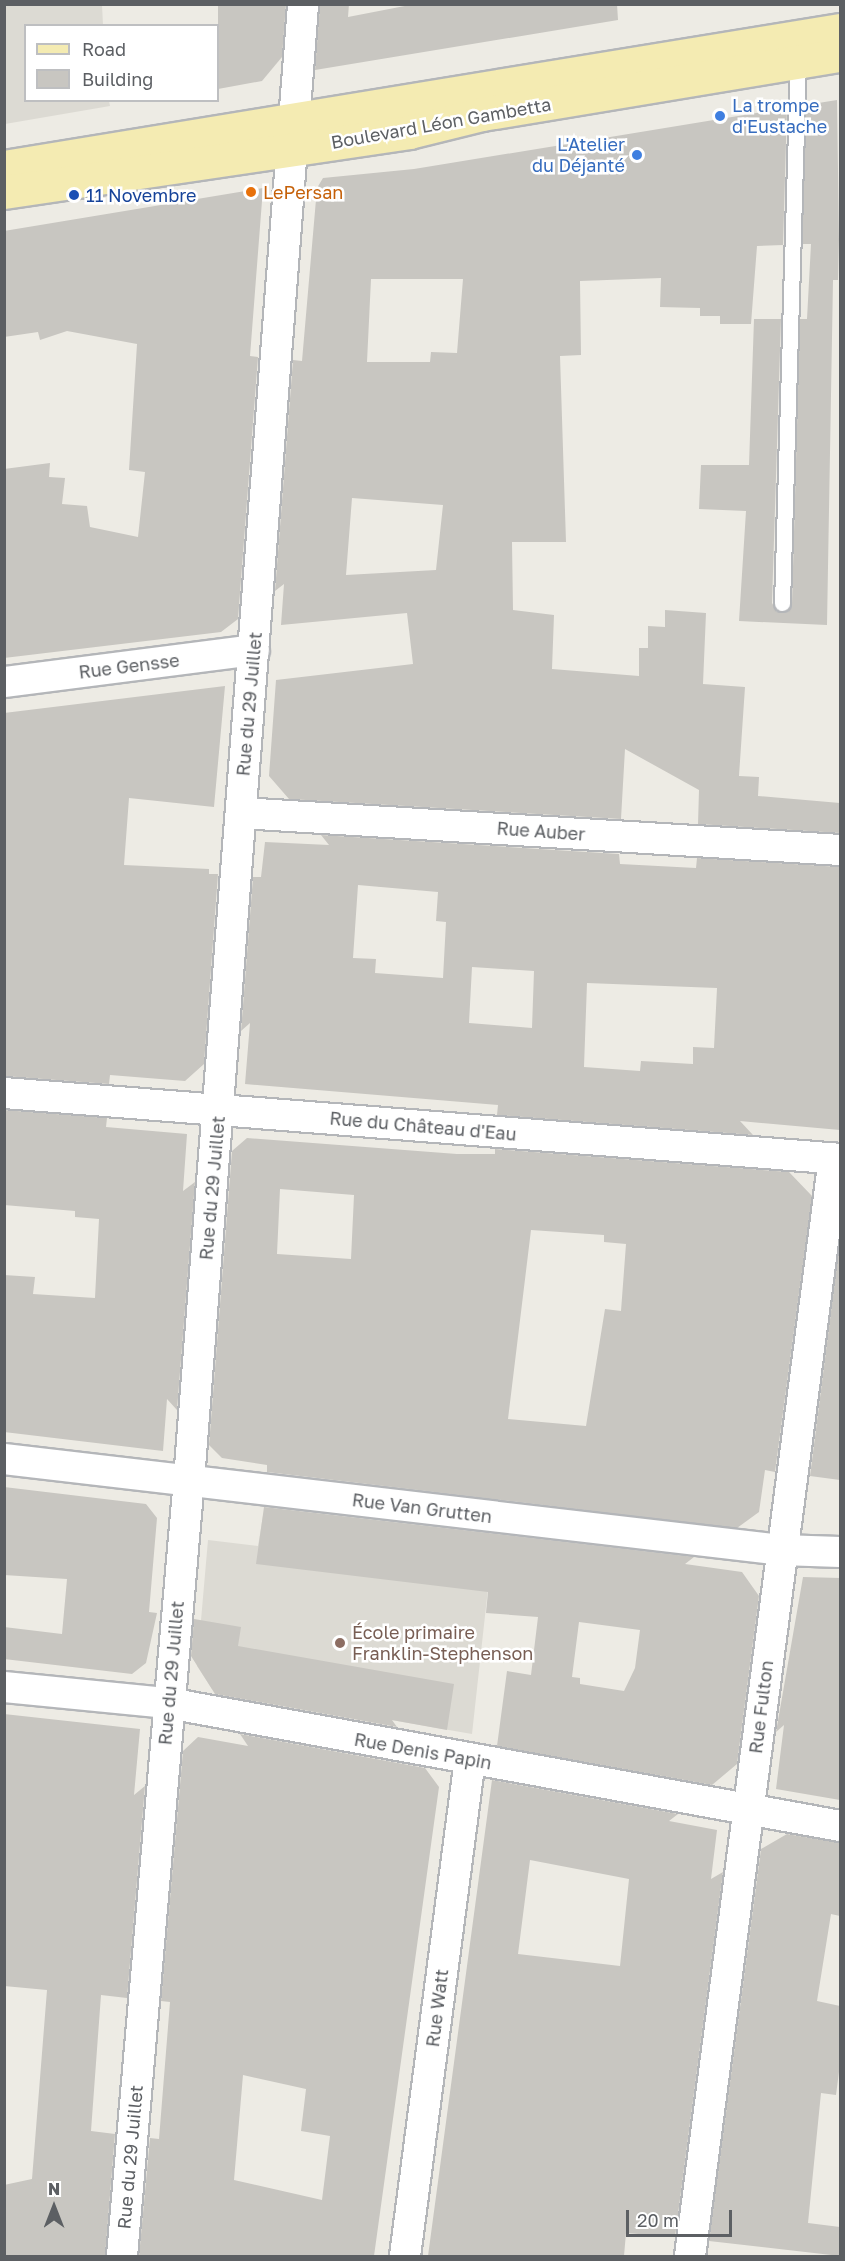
<!DOCTYPE html>
<meta charset="utf-8">
<style>
body{margin:0}
#map{position:relative;width:845px;height:2261px;overflow:hidden;background:#edebe4;font-family:"Golos Text",sans-serif}
div>[style]{position:absolute}
[style*='--x']{left:calc(var(--x)*1px);top:calc(var(--y)*1px);width:calc(var(--w)*1px);rotate:calc(var(--a)*1deg)}
.education>*{inset:0;background:#dcdad3}
.building>*{inset:0;background:#c8c6c1}
.roads{filter:drop-shadow(2px 0 #b4b6b9) drop-shadow(-2px 0 #b4b6b9) drop-shadow(0 2px #b4b6b9) drop-shadow(0 -2px #b4b6b9)}
.lane>*{height:15px;margin:-7.5px;padding:0 7.5px;transform-origin:7.5px;border-radius:7.5px;background:#fff}
.street>*{height:30px;margin:-15px;padding:0 15px;transform-origin:15px;border-radius:15px;background:#fff}
.primary>*{height:33px;margin:-16.5px;padding:0 16.5px;transform-origin:16.5px;border-radius:16.5px;background:#f4ebb2}
.dots>*{width:16px;height:16px;translate:-50% -50%;box-sizing:border-box;border:3px solid #fff;border-radius:50%}
span{translate:-50% -50%;white-space:nowrap;text-align:center;line-height:1.15;-webkit-text-stroke:5px #fff;paint-order:stroke}
.shop-label{font-size:18px;color:#366cbe}
.left{translate:0 -50%;text-align:left}
.right{translate:-100% -50%;text-align:right}
.street-label{font-size:18px;color:#5c5f63}
.food-label{font-size:18px;color:#c56008}
.transit-label{font-size:18px;color:#164399}
.education-label{font-size:18px;color:#785e54}
.frame{position:absolute;inset:0;border:6px solid #5c5f63;pointer-events:none}
.legend{position:absolute;left:24px;top:24px;width:195px;height:78px;box-sizing:border-box;background:#fff;border:2px solid #bebfc1;margin:0;padding:8px 10px;list-style:none;font-size:18px;color:#5c5f63}
.legend li{display:flex;align-items:center;gap:12px;height:30px}
.legend b{width:30px;border:2px solid #bebfc1}
.north{position:absolute;left:24px;top:2177px;width:60px;height:60px;-webkit-text-stroke:4px #fff;paint-order:stroke;rotate:0deg;font-size:16px;font-weight:700;line-height:24px;text-align:center;color:#5c5f63}
.north::after{content:'';display:block;margin:auto;width:21px;height:27px;background:#5c5f63;clip-path:polygon(50% 0,100% 100%,50% 72%,0 100%)}
.scale{position:absolute;left:626px;top:2210px;width:106px;height:27px;box-sizing:border-box;border:3px solid #5c5f63;border-top:0;padding-left:8px;font-size:18px;line-height:21px;white-space:nowrap;color:#5c5f63;-webkit-text-stroke:4px #fff;paint-order:stroke}
</style>
<div id="map">
<div class="education">
<i style="clip-path:polygon(5px 4px,102px 5px,103px 25px,26px 26px,26px 100px,109px 101px,110px 106px,5px 124px)"></i>
<i style="clip-path:polygon(263px 1516px,493px 1543px,472px 1734px,212px 1689px,197px 1666px,208px 1540px,258px 1546px)"></i>
</div>
<div class="building">
<i style="clip-path:polygon(218px 4px,286px 4px,282px 57px,262px 81px,218px 89px)"></i>
<i style="clip-path:polygon(320px 4px,349px 4px,348px 17px,415px 4px,617px 4px,618px 20px,315px 70px)"></i>
<i style="clip-path:polygon(837px 100px,839px 240px,838px 280px,833px 280px,827px 625px,739px 621px,746px 511px,699px 509px,701px 465px,749px 465px,754px 319px,781px 319px,772px 603px,777px 612px,787px 611px,792px 603px,800px 319px,807px 319px,811px 244px,802px 244px,806px 105px)"></i>
<i style="clip-path:polygon(evenodd,787px 108px,783px 245px,757px 246px,751px 324px,720px 324px,720px 316px,700px 316px,700px 308px,660px 307px,661px 278px,580px 281px,581px 355px,560px 356px,566px 542px,512px 542px,513px 610px,554px 615px,552px 669px,639px 676px,639px 648px,648px 648px,648px 626px,665px 627px,665px 610px,706px 613px,703px 684px,745px 687px,739px 776px,759px 777px,758px 796px,840px 803px,840px 833px,698px 824px,699px 790px,625px 749px,621px 819px,289px 799px,269px 776px,276px 680px,413px 664px,407px 613px,281px 625px,284px 584px,275px 591px,293px 360px,302px 361px,317px 188px,323px 178px,414px 169px,787px 108px,371px 279px,463px 279px,457px 353px,431px 352px,430px 362px,367px 362px,371px 279px,787px 108px,352px 498px,443px 505px,436px 570px,346px 575px,352px 498px)"></i>
<i style="clip-path:polygon(263px 188px,250px 356px,258px 357px,238px 619px,221px 632px,4px 658px,4px 469px,50px 463px,49px 477px,65px 478px,62px 504px,87px 506px,90px 527px,138px 537px,145px 472px,129px 470px,137px 344px,67px 331px,40px 340px,38px 332px,4px 337px,4px 231px)"></i>
<i style="clip-path:polygon(225px 686px,214px 807px,129px 798px,124px 865px,209px 869px,209px 874px,218px 874px,204px 1064px,185px 1081px,110px 1075px,109px 1084px,4px 1076px,4px 713px)"></i>
<i style="clip-path:polygon(evenodd,321px 835px,619px 854px,620px 864px,696px 868px,697px 858px,840px 867px,840px 1130px,740px 1121px,753px 1135px,497px 1115px,498px 1105px,245px 1084px,250px 1023px,241px 1031px,253px 877px,261px 877px,265px 842px,329px 845px,321px 835px,358px 885px,438px 892px,436px 921px,446px 922px,443px 978px,375px 973px,376px 959px,353px 958px,358px 885px,321px 835px,472px 967px,534px 971px,532px 1028px,469px 1023px,472px 967px,321px 835px,587px 983px,717px 988px,714px 1048px,693px 1047px,693px 1064px,641px 1061px,640px 1071px,584px 1067px,587px 983px)"></i>
<i style="clip-path:polygon(4px 1110px,107px 1118px,106px 1127px,187px 1134px,183px 1191px,195px 1182px,177px 1410px,167px 1399px,163px 1451px,4px 1432px,4px 1275px,35px 1277px,33px 1294px,95px 1298px,99px 1219px,75px 1217px,75px 1211px,4px 1205px)"></i>
<i style="clip-path:polygon(evenodd,247px 1138px,457px 1154px,495px 1154px,495px 1149px,789px 1172px,812px 1196px,775px 1472px,765px 1470px,759px 1512px,737px 1528px,267px 1472px,267px 1465px,222px 1458px,209px 1445px,232px 1151px,247px 1138px,280px 1189px,354px 1195px,351px 1259px,277px 1254px,280px 1189px,247px 1138px,531px 1230px,604px 1235px,604px 1242px,626px 1244px,621px 1311px,605px 1309px,586px 1426px,508px 1419px,531px 1230px)"></i>
<i style="clip-path:polygon(840px 1241px,840px 1480px,810px 1476px)"></i>
<i style="clip-path:polygon(4px 1487px,146px 1504px,157px 1518px,149px 1612px,157px 1613px,146px 1663px,132px 1674px,4px 1659px,4px 1627px,62px 1634px,67px 1579px,4px 1575px)"></i>
<i style="clip-path:polygon(evenodd,264px 1507px,694px 1557px,685px 1564px,742px 1572px,759px 1596px,737px 1764px,712px 1785px,497px 1746px,507px 1671px,531px 1675px,538px 1617px,486px 1613px,488px 1592px,256px 1564px,264px 1507px,579px 1622px,640px 1630px,635px 1668px,624px 1691px,580px 1684px,580px 1678px,572px 1677px,579px 1622px)"></i>
<i style="clip-path:polygon(803px 1577px,840px 1578px,840px 1800px,776px 1789px,784px 1725px,776px 1732px)"></i>
<i style="clip-path:polygon(194px 1619px,241px 1627px,238px 1646px,454px 1684px,447px 1730px,392px 1720px,397px 1727px,215px 1694px,191px 1656px)"></i>
<i style="clip-path:polygon(4px 1714px,140px 1729px,134px 1795px,145px 1786px,127px 1998px,101px 1995px,91px 2131px,115px 2134px,105px 2256px,4px 2256px,4px 2185px,32px 2179px,47px 1990px,4px 1986px)"></i>
<i style="clip-path:polygon(evenodd,240px 1734px,425px 1768px,439px 1787px,374px 2256px,139px 2256px,150px 2138px,159px 2139px,170px 2002px,161px 2001px,183px 1751px,198px 1737px,248px 1746px,240px 1734px,243px 2075px,306px 2089px,301px 2131px,330px 2136px,322px 2200px,234px 2180px,243px 2075px)"></i>
<i style="clip-path:polygon(evenodd,492px 1780px,678px 1814px,669px 1821px,717px 1830px,711px 1879px,723px 1872px,675px 2237px,626px 2233px,624px 2256px,428px 2256px,492px 1780px,530px 1860px,629px 1879px,620px 1966px,518px 1954px,530px 1860px)"></i>
<i style="clip-path:polygon(787px 1834px,840px 1843px,840px 1916px,831px 1914px,817px 2001px,840px 2006px,840px 2064px,836px 2095px,821px 2093px,808px 2223px,840px 2227px,840px 2256px,709px 2241px,761px 1849px)"></i>
</div>
<div class="roads">
<div class="lane">
<i style="--x:782;--y:603;--w:541;--a:-88.31"></i>
</div>
<div class="street">
<i style="--x:4;--y:682;--w:252;--a:-7.3"></i>
<i style="--x:241;--y:813;--w:600;--a:3.53"></i>
<i style="--x:4;--y:1093;--w:839;--a:4.51"></i>
<i style="--x:4;--y:1459;--w:782;--a:6.68"></i>
<i style="--x:781;--y:1550;--w:59;--a:1.9"></i>
<i style="--x:4;--y:1687;--w:165;--a:5.6"></i>
<i style="--x:168;--y:1703;--w:683;--a:10.37"></i>
<i style="--x:122;--y:2256;--w:779;--a:-85.07"></i>
<i style="--x:189;--y:1480;--w:1480;--a:-85.58"></i>
<i style="--x:405;--y:2256;--w:501;--a:-82.55"></i>
<i style="--x:690;--y:2256;--w:1107;--a:-82.53"></i>
</div>
<div class="primary">
<i style="--x:4;--y:167;--w:847;--a:-9.31"></i>
<i style="--x:4;--y:192;--w:409;--a:-8.4"></i>
<i style="--x:409;--y:132;--w:75;--a:-13.9"></i>
<i style="--x:482;--y:114;--w:363;--a:-9.4"></i>
</div>
</div>
<div class="dots">
<i style="left:720px;top:116px;background:#3f7fe0"></i>
<i style="left:637px;top:155px;background:#3f7fe0"></i>
<i style="left:251px;top:192px;background:#e8710a"></i>
<i style="left:74px;top:195px;background:#1a4fb4"></i>
<i style="left:340px;top:1643px;background:#8d6e63"></i>
</div>
<div class="shop-label">
<span class="left" style="left:732px;top:116px">La trompe<br>d'Eustache</span>
<span class="right" style="left:625px;top:155px">L'Atelier<br>du Déjanté</span>
</div>
<div class="street-label">
<span style="left:441px;top:123px;rotate:-10deg">Boulevard Léon Gambetta</span>
<span style="left:129px;top:666px;rotate:-7deg">Rue Gensse</span>
<span style="left:249px;top:704px;rotate:-85deg">Rue du 29 Juillet</span>
<span style="left:541px;top:831px;rotate:4deg">Rue Auber</span>
<span style="left:423px;top:1126px;rotate:5deg">Rue du Château d'Eau</span>
<span style="left:212px;top:1188px;rotate:-85deg">Rue du 29 Juillet</span>
<span style="left:422px;top:1508px;rotate:7deg">Rue Van Grutten</span>
<span style="left:171px;top:1673px;rotate:-85deg">Rue du 29 Juillet</span>
<span style="left:761px;top:1707px;rotate:-83deg">Rue Fulton</span>
<span style="left:423px;top:1751px;rotate:10deg">Rue Denis Papin</span>
<span style="left:437px;top:2008px;rotate:-83deg">Rue Watt</span>
<span style="left:130px;top:2157px;rotate:-85deg">Rue du 29 Juillet</span>
</div>
<div class="food-label">
<span class="left" style="left:263px;top:192px">LePersan</span>
</div>
<div class="transit-label">
<span class="left" style="left:86px;top:195px">11 Novembre</span>
</div>
<div class="education-label">
<span class="left" style="left:352px;top:1643px">École primaire<br>Franklin-Stephenson</span>
</div>
<div class="frame"></div>
<ul class="legend">
<li><b style="height:8px;background:#f4ebb2"></b>Road</li>
<li><b style="height:16px;background:#c8c6c1"></b>Building</li>
</ul>
<div class="north">N</div>
<div class="scale">20 m</div>
</div>
